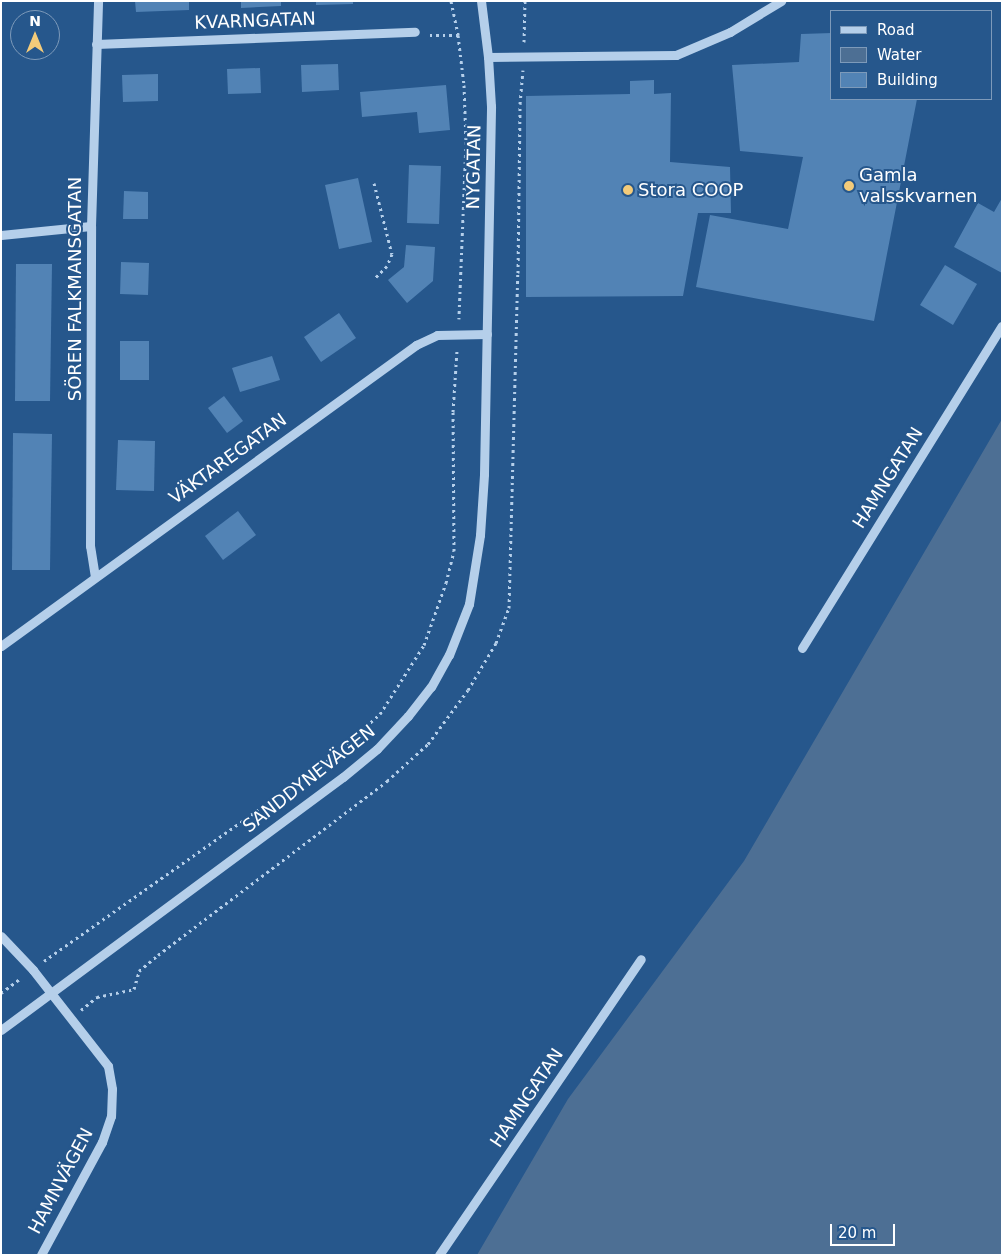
<!DOCTYPE html>
<meta charset="utf-8">
<style>
body{margin:0}
#map{position:relative;width:1003px;height:1256px;overflow:hidden;background:#26578c;font-family:"DejaVu Sans",sans-serif}
div>[style]{position:absolute}
[style*='--x']{left:calc(var(--x)*1px);top:calc(var(--y)*1px);width:calc(var(--w)*1px);rotate:calc(var(--a)*1deg)}
.water>*{inset:0;background:#4d6f94}
.building>*{inset:0;background:#5283b5}
.path>*{height:3px;margin-top:-1.5px;transform-origin:0;background:repeating-linear-gradient(90deg,#b5cfea 0 2.5px,transparent 0 6.5px)}
.minor>*{height:9px;margin:-4.5px;padding:0 4.5px;transform-origin:4.5px;border-radius:4.5px;background:#b5cfea}
.dots>*{width:14px;height:14px;translate:-50% -50%;box-sizing:border-box;border:2px solid #26578c;border-radius:50%}
span{translate:-50% -50%;white-space:nowrap;text-align:center;line-height:1.15;-webkit-text-stroke:4px #26578c;paint-order:stroke}
.street-label{font-size:18px;color:#fff}
.poi-label{font-size:18px;color:#fff}
.left{translate:0 -50%;text-align:left}
.frame{position:absolute;inset:0;border:2px solid #fff;pointer-events:none}
.legend{position:absolute;left:830px;top:10px;width:162px;height:90px;box-sizing:border-box;background:#26578c;border:1px solid #7d9aba;margin:0;padding:6px 9px;list-style:none;font-size:15px;color:#fff}
.legend li{display:flex;align-items:center;gap:10px;height:25px}
.legend b{width:25px;border:1px solid #7d9aba}
.north{position:absolute;left:10px;top:10px;width:50px;height:50px;box-sizing:border-box;background:#26578c;border:1px solid #7d9aba;border-radius:50%;rotate:0deg;font-size:14px;font-weight:700;line-height:20px;text-align:center;color:#fff}
.north::after{content:'';display:block;margin:auto;width:18px;height:22px;background:#f3cb7a;clip-path:polygon(50% 0,100% 100%,50% 72%,0 100%)}
.scale{position:absolute;left:830px;top:1224px;width:65px;height:22px;box-sizing:border-box;border:2px solid #fff;border-top:0;padding-left:6px;font-size:15px;line-height:18px;white-space:nowrap;color:#fff;-webkit-text-stroke:4px #26578c;paint-order:stroke}
</style>
<div id="map">
<div class="water">
<i style="clip-path:polygon(1002px 419px,1002px 1255px,477px 1255px,568px 1099px,744px 861px)"></i>
</div>
<div class="building">
<i style="clip-path:polygon(135px 1px,189px 1px,189px 10px,136px 12px)"></i>
<i style="clip-path:polygon(241px 1px,281px 1px,281px 6px,241px 8px)"></i>
<i style="clip-path:polygon(316px 1px,353px 1px,353px 4px,316px 5px)"></i>
<i style="clip-path:polygon(832px 33px,832px 99px,917px 99px,874px 321px,696px 287px,710px 215px,788px 229px,803px 157px,740px 151px,732px 65px,799px 62px,801px 34px)"></i>
<i style="clip-path:polygon(338px 64px,339px 90px,302px 92px,301px 65px)"></i>
<i style="clip-path:polygon(260px 68px,261px 93px,228px 94px,227px 69px)"></i>
<i style="clip-path:polygon(158px 74px,158px 101px,123px 102px,122px 75px)"></i>
<i style="clip-path:polygon(654px 80px,654px 94px,671px 93px,670px 162px,730px 167px,731px 213px,698px 213px,683px 296px,526px 297px,526px 96px,630px 94px,630px 81px)"></i>
<i style="clip-path:polygon(446px 85px,450px 130px,419px 133px,417px 112px,362px 117px,360px 92px)"></i>
<i style="clip-path:polygon(409px 165px,441px 166px,439px 224px,407px 223px)"></i>
<i style="clip-path:polygon(358px 178px,372px 242px,339px 249px,325px 185px)"></i>
<i style="clip-path:polygon(124px 191px,148px 192px,148px 219px,123px 219px)"></i>
<i style="clip-path:polygon(1002px 198px,1002px 273px,954px 247px,978px 203px,994px 212px)"></i>
<i style="clip-path:polygon(406px 245px,435px 247px,433px 281px,407px 303px,388px 280px,404px 267px)"></i>
<i style="clip-path:polygon(121px 262px,149px 263px,148px 295px,120px 294px)"></i>
<i style="clip-path:polygon(16px 264px,52px 264px,50px 401px,15px 401px)"></i>
<i style="clip-path:polygon(945px 265px,977px 284px,953px 325px,920px 305px)"></i>
<i style="clip-path:polygon(339px 313px,356px 338px,321px 362px,304px 337px)"></i>
<i style="clip-path:polygon(120px 341px,149px 341px,149px 380px,120px 380px)"></i>
<i style="clip-path:polygon(272px 356px,280px 380px,240px 392px,232px 368px)"></i>
<i style="clip-path:polygon(224px 396px,243px 421px,227px 433px,208px 408px)"></i>
<i style="clip-path:polygon(13px 433px,52px 434px,50px 570px,12px 570px)"></i>
<i style="clip-path:polygon(118px 440px,155px 441px,154px 491px,116px 490px)"></i>
<i style="clip-path:polygon(238px 511px,256px 535px,223px 560px,205px 536px)"></i>
</div>
<div class="path">
<i style="--x:451;--y:1;--w:35;--a:78"></i>
<i style="--x:458;--y:35;--w:50;--a:83.2"></i>
<i style="--x:464;--y:85;--w:57;--a:88"></i>
<i style="--x:466;--y:142;--w:177;--a:92.3"></i>
<i style="--x:430;--y:35;--w:28;--a:0"></i>
<i style="--x:524;--y:42;--w:41;--a:-88.6"></i>
<i style="--x:374;--y:183;--w:73;--a:75.8"></i>
<i style="--x:392;--y:254;--w:13;--a:113"></i>
<i style="--x:387;--y:266;--w:17;--a:135"></i>
<i style="--x:44;--y:961;--w:347;--a:-35.2"></i>
<i style="--x:327;--y:761;--w:71;--a:-41.6"></i>
<i style="--x:380;--y:714;--w:82;--a:-57.5"></i>
<i style="--x:424;--y:645;--w:66;--a:-70.5"></i>
<i style="--x:446;--y:583;--w:33;--a:-76"></i>
<i style="--x:454;--y:551;--w:139;--a:-90.4"></i>
<i style="--x:453;--y:412;--w:62;--a:-86.3"></i>
<i style="--x:1;--y:993;--w:25;--a:-37"></i>
<i style="--x:81;--y:1010;--w:21;--a:-39"></i>
<i style="--x:97;--y:997;--w:38;--a:-12"></i>
<i style="--x:134;--y:989;--w:19;--a:-74"></i>
<i style="--x:139;--y:971;--w:25;--a:-40"></i>
<i style="--x:158;--y:955;--w:288;--a:-37.2"></i>
<i style="--x:387;--y:781;--w:55;--a:-42.1"></i>
<i style="--x:428;--y:744;--w:67;--a:-53.5"></i>
<i style="--x:468;--y:690;--w:55;--a:-59.2"></i>
<i style="--x:496;--y:643;--w:37;--a:-70"></i>
<i style="--x:509;--y:608;--w:335;--a:-88.5"></i>
<i style="--x:518;--y:273;--w:169;--a:-89.3"></i>
<i style="--x:520;--y:104;--w:34;--a:-85"></i>
</div>
<div class="minor">
<i style="--x:96;--y:44;--w:319;--a:-2.2"></i>
<i style="--x:488;--y:57;--w:188;--a:-0.6"></i>
<i style="--x:676;--y:55;--w:59;--a:-23.1"></i>
<i style="--x:730;--y:32;--w:60;--a:-31.3"></i>
<i style="--x:1;--y:235;--w:90;--a:-5.7"></i>
<i style="--x:95;--y:577;--w:31;--a:-99"></i>
<i style="--x:90;--y:546;--w:320;--a:-89.8"></i>
<i style="--x:91;--y:226;--w:225;--a:-88.2"></i>
<i style="--x:1;--y:646;--w:513;--a:-35.95"></i>
<i style="--x:416;--y:345;--w:23;--a:-25"></i>
<i style="--x:437;--y:335;--w:50;--a:-1.1"></i>
<i style="--x:802;--y:648;--w:379;--a:-58.2"></i>
<i style="--x:1;--y:936;--w:47;--a:46.7"></i>
<i style="--x:33;--y:970;--w:122;--a:52"></i>
<i style="--x:108;--y:1066;--w:23;--a:80"></i>
<i style="--x:112;--y:1089;--w:27;--a:92"></i>
<i style="--x:111;--y:1116;--w:28;--a:109"></i>
<i style="--x:102;--y:1142;--w:128;--a:118.4"></i>
<i style="--x:1;--y:1030;--w:425;--a:-36.5"></i>
<i style="--x:343;--y:777;--w:44;--a:-39.5"></i>
<i style="--x:377;--y:749;--w:45;--a:-46.8"></i>
<i style="--x:408;--y:716;--w:37;--a:-52"></i>
<i style="--x:431;--y:687;--w:37;--a:-61"></i>
<i style="--x:449;--y:655;--w:55;--a:-68.6"></i>
<i style="--x:469;--y:604;--w:70;--a:-80.9"></i>
<i style="--x:480;--y:535;--w:61;--a:-86.2"></i>
<i style="--x:484;--y:474;--w:368;--a:-88.9"></i>
<i style="--x:491;--y:106;--w:49;--a:-93.5"></i>
<i style="--x:488;--y:57;--w:56;--a:-97.1"></i>
<i style="--x:439;--y:1255;--w:358;--a:-55.7"></i>
</div>
<div class="dots">
<i style="left:849px;top:186px;background:#f3cb7a"></i>
<i style="left:628px;top:190px;background:#f3cb7a"></i>
</div>
<div class="street-label">
<span style="left:255px;top:21px;rotate:-2deg">KVARNGATAN</span>
<span style="left:474px;top:167px;rotate:-89deg">NYGATAN</span>
<span style="left:75px;top:289px;rotate:-90deg">SÖREN FALKMANSGATAN</span>
<span style="left:228px;top:459px;rotate:-36deg">VÄKTAREGATAN</span>
<span style="left:888px;top:478px;rotate:-58deg">HAMNGATAN</span>
<span style="left:309px;top:779px;rotate:-38deg">SANDDYNEVÄGEN</span>
<span style="left:527px;top:1098px;rotate:-56deg">HAMNGATAN</span>
<span style="left:61px;top:1181px;rotate:-62deg">HAMNVÄGEN</span>
</div>
<div class="poi-label">
<span class="left" style="left:859px;top:186px">Gamla<br>valsskvarnen</span>
<span class="left" style="left:638px;top:190px">Stora COOP</span>
</div>
<div class="frame"></div>
<ul class="legend">
<li><b style="height:6px;background:#b5cfea"></b>Road</li>
<li><b style="height:14px;background:#4d6f94"></b>Water</li>
<li><b style="height:14px;background:#5283b5"></b>Building</li>
</ul>
<div class="north">N</div>
<div class="scale">20 m</div>
</div>
